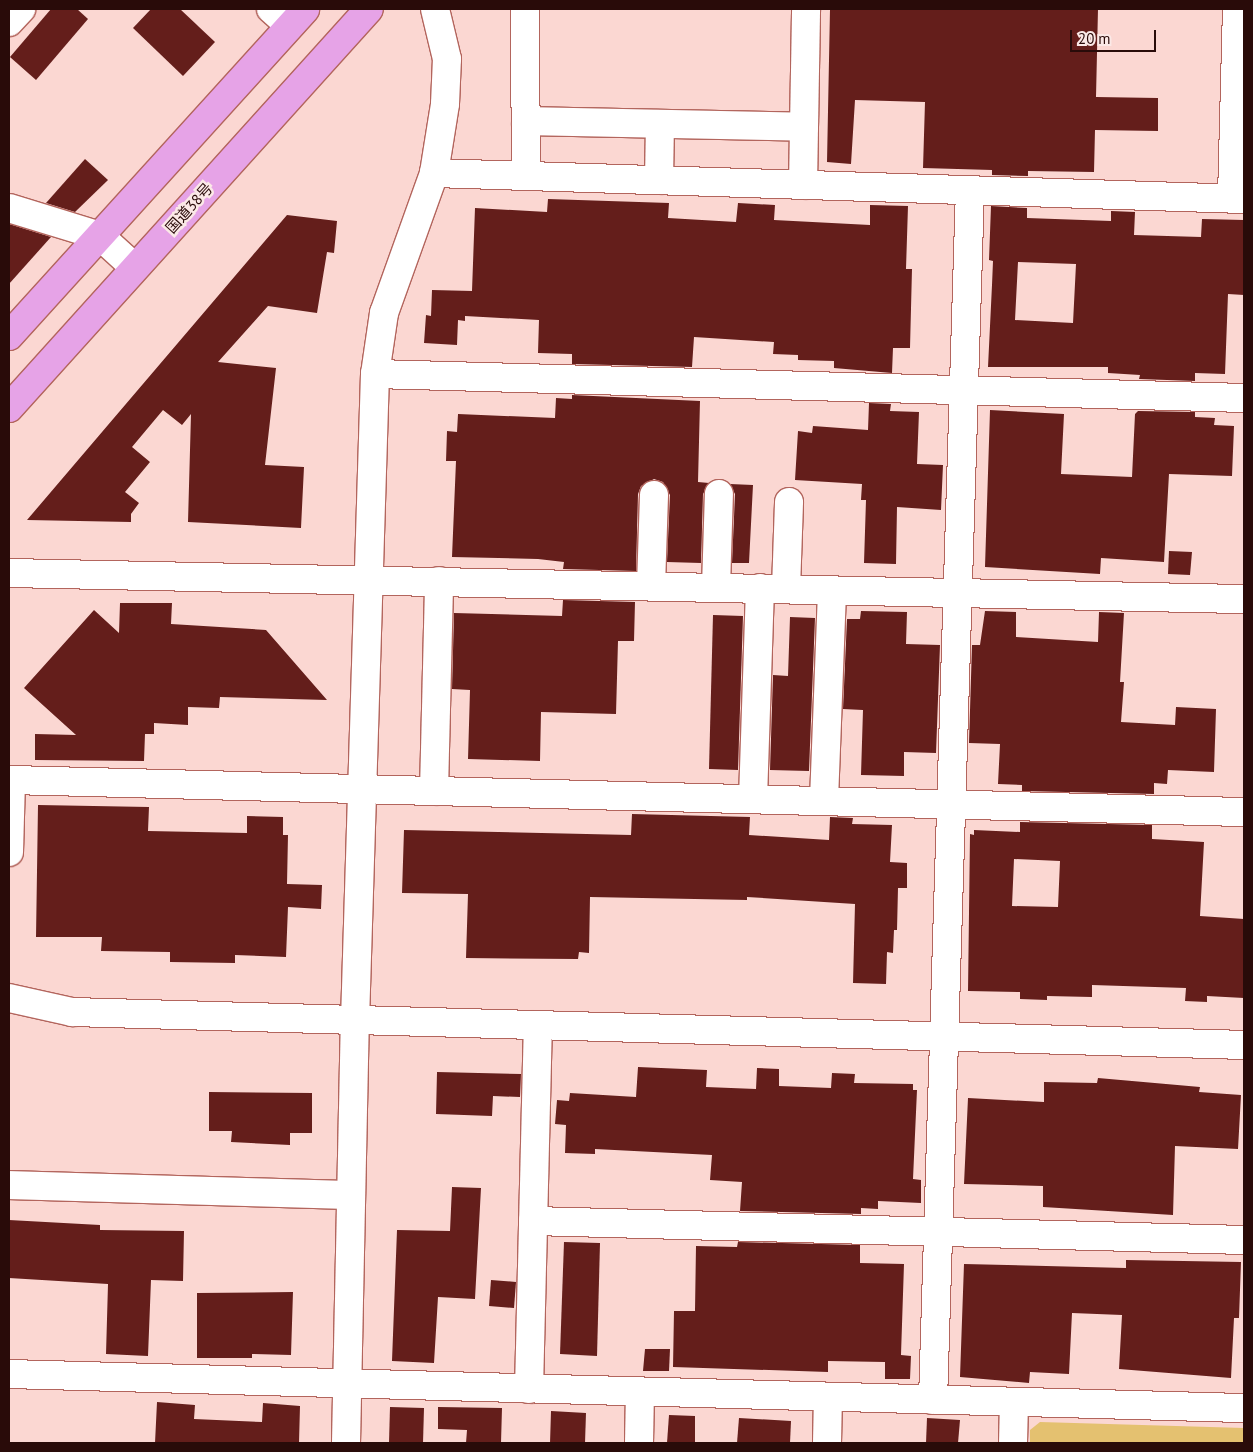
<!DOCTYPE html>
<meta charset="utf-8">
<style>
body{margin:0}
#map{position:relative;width:1253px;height:1452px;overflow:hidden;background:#fbd7d2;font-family:"PT Sans","Noto Sans JP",sans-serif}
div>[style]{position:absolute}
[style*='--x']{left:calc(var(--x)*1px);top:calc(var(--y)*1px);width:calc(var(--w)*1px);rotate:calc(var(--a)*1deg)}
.green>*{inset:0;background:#e4c170}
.building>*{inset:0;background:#641e1b}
.roads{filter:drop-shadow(1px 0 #b3655d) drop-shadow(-1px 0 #b3655d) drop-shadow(0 1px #b3655d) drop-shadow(0 -1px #b3655d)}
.minor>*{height:28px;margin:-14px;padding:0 14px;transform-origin:14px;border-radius:14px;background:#fff}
.highway>*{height:28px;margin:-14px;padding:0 14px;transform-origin:14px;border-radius:14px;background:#e6a3e7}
span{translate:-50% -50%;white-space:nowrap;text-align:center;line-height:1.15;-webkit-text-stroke:5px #fbe9e7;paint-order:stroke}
.street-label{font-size:15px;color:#290b09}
.frame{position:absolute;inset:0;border:10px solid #290b09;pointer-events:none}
.scale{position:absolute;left:1070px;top:30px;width:86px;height:22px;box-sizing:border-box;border:2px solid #290b09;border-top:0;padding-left:6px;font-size:15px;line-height:18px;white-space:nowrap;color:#290b09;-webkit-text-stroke:4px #fbe9e7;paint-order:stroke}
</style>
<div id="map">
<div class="green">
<i style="clip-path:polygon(1040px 1422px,1244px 1428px,1244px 1443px,1030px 1443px,1030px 1430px)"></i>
</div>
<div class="building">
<i style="clip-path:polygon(51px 9px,77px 9px,88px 19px,36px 80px,10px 57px)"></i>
<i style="clip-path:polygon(151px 9px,180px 9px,215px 42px,183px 76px,133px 28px)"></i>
<i style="clip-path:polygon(830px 9px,1098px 9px,1096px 97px,1158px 98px,1158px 131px,1095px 130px,1094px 172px,1028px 171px,1028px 176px,992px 175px,992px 170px,923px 168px,925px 102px,855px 100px,851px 164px,827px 162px)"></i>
<i style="clip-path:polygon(85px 159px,108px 180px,75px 212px,46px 203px)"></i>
<i style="clip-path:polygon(548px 199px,669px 203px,668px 218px,736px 222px,738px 203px,775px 205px,774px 220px,870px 225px,870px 205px,908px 206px,906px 269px,912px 269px,910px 348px,893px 348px,892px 373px,834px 368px,834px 361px,798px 360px,798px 355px,773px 354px,774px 342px,694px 337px,692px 367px,572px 364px,572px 354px,538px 353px,539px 320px,465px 316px,465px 321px,458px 320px,457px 345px,424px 343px,426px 315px,431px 316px,432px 290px,472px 291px,475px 208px,547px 212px)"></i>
<i style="clip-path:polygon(evenodd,991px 206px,1027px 208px,1027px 218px,1111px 221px,1111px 211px,1135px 212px,1134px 235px,1201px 237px,1202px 219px,1244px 220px,1244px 295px,1228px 294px,1225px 374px,1195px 373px,1195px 381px,1139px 379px,1140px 375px,1108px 373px,1108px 367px,988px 367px,992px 285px,993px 261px,989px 260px,991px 206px,1018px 262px,1076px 264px,1073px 323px,1015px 320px,1018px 262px)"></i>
<i style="clip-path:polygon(287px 215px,337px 221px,334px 253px,327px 252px,317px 313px,268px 306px,218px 362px,276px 368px,265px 465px,304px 467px,301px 528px,188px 522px,191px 414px,182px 425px,163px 410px,132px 447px,150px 462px,125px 492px,139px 503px,131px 514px,131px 522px,27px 520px)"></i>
<i style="clip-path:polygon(9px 224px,51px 237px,9px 284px)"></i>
<i style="clip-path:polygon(572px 395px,700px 401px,698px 482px,709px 483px,703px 494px,701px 563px,667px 562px,670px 495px,663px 482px,654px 479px,641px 486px,638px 494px,636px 571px,563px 569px,564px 562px,538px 559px,452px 557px,456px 461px,446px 461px,447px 431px,457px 432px,458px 414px,555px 418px,556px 398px,572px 399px)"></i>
<i style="clip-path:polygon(869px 403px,891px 404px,890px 411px,919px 412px,917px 464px,943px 465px,941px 510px,897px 507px,896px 564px,864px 563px,866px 500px,861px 500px,862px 484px,795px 480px,798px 431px,812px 433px,813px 426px,868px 430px)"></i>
<i style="clip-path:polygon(990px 410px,1064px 414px,1061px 474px,1132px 477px,1135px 414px,1138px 411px,1195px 412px,1195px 417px,1215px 418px,1214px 425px,1234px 426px,1232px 476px,1169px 474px,1164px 562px,1101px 558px,1100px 574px,985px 567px)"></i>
<i style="clip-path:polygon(730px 484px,753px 485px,749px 563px,732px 563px,735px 494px)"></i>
<i style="clip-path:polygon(1169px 551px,1192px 552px,1190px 575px,1168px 574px)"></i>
<i style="clip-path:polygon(563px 600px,635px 602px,634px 641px,618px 641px,616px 714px,541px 712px,540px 761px,468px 759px,470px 690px,452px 689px,454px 613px,562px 616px)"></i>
<i style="clip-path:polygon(120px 603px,172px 603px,171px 624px,266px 630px,327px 700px,220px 697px,219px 708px,188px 707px,188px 725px,154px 723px,154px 734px,145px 734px,144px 761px,35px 760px,35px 734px,76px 735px,24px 688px,94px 610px,119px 633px)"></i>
<i style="clip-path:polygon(861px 611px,907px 612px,906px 644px,940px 645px,936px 753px,904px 752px,904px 776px,861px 775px,863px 710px,843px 709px,847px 619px,860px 619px)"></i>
<i style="clip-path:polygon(985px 611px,1016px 612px,1016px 637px,1098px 642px,1099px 612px,1124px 613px,1120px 682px,1124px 682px,1121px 722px,1175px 725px,1176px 707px,1216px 709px,1214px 772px,1168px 770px,1167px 784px,1154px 783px,1154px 794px,1022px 791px,1022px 785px,998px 784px,1000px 744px,969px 743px,972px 645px,980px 645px)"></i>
<i style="clip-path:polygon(713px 615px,743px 616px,738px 770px,709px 769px)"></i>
<i style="clip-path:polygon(790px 617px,815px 618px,809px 771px,770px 770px,773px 675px,788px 676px)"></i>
<i style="clip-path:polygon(38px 805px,149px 807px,148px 831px,247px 833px,247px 816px,283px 817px,283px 835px,288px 835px,287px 884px,322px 885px,321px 909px,288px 907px,286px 957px,235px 955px,235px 963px,170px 962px,170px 952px,101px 951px,102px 937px,36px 937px)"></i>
<i style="clip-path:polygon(632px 814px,750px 817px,749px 835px,829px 840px,830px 817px,853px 818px,852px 824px,892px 825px,890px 862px,907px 863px,907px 888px,898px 888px,897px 930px,894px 930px,893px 953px,887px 952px,886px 984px,853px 983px,855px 904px,747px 897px,747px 900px,590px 897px,589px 953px,579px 952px,578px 959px,466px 958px,468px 894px,402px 893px,404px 830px,631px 835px)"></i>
<i style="clip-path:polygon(evenodd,1020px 822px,1152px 825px,1152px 839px,1204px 842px,1200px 916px,1244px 919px,1244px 998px,1207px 996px,1207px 1002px,1185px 1001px,1186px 988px,1092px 985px,1092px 997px,1047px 996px,1047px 1000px,1020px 999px,1020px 992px,968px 991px,970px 834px,974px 835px,974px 830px,1020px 832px,1020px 822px,1014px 859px,1060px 861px,1058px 907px,1012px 906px,1014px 859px)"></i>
<i style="clip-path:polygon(638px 1067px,707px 1070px,706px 1087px,756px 1089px,757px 1068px,779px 1069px,779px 1086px,831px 1088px,832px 1073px,855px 1074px,854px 1083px,913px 1084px,913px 1090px,917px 1090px,913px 1179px,921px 1180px,921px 1203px,878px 1201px,878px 1209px,861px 1208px,861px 1214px,740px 1211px,742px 1182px,710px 1180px,712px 1155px,595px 1149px,595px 1154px,565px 1153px,566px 1125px,555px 1124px,557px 1100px,569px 1101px,570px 1093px,636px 1097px)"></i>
<i style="clip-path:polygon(437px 1072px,521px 1074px,520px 1097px,493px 1096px,492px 1116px,436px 1114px)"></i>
<i style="clip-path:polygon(1098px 1078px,1200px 1087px,1199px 1092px,1241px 1095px,1238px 1149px,1175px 1146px,1173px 1215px,1043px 1207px,1043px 1186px,964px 1184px,968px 1098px,1044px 1102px,1044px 1082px,1097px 1083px)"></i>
<i style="clip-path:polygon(209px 1092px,312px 1093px,312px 1133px,290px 1133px,290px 1145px,231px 1142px,232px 1131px,209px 1131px)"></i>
<i style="clip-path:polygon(452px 1187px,481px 1188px,475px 1299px,438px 1297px,434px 1363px,392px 1361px,397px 1230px,450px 1231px)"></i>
<i style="clip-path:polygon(9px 1220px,100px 1225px,100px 1230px,184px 1231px,183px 1281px,151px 1280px,148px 1356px,106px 1354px,108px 1284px,9px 1278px)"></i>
<i style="clip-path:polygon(564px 1242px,600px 1243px,597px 1356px,560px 1354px)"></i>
<i style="clip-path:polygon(738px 1242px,860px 1245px,860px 1263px,904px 1264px,901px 1355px,911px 1356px,910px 1379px,885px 1379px,885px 1362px,828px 1361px,828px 1372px,673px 1367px,674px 1311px,695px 1311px,696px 1246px,737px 1247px)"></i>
<i style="clip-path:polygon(1126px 1260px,1241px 1262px,1239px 1318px,1234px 1318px,1231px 1378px,1119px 1369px,1122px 1315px,1072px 1313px,1069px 1374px,1030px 1372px,1029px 1383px,960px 1377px,964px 1264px,1126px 1268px)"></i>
<i style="clip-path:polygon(491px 1280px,516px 1282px,514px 1308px,489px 1306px)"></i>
<i style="clip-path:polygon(293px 1292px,291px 1355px,252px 1354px,252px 1358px,197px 1358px,197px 1293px)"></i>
<i style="clip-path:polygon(645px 1349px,670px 1349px,669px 1371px,643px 1371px)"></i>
<i style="clip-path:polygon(157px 1402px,195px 1405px,194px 1419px,262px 1422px,263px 1403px,300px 1406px,299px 1443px,155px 1443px)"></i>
<i style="clip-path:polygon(390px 1407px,424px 1408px,423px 1443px,389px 1443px)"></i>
<i style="clip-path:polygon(438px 1407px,502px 1408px,501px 1443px,466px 1443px,467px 1430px,438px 1429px)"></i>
<i style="clip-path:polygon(551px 1411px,586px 1413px,585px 1443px,550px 1443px)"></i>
<i style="clip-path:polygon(669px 1415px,695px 1416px,695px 1443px,667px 1443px)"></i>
<i style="clip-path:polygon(739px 1418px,791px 1421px,790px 1443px,737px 1443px)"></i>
<i style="clip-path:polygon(927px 1418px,960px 1420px,958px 1443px,926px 1443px)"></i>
</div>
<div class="roads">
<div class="minor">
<i style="--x:271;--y:9;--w:25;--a:42"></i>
<i style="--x:525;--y:9;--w:166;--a:89.7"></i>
<i style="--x:9;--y:22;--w:18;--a:-47"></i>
<i style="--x:526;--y:121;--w:278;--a:1.2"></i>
<i style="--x:434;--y:173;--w:810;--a:1.84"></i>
<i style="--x:659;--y:180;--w:56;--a:-89"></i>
<i style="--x:803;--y:185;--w:176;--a:-89"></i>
<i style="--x:1232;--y:198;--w:189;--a:-88.5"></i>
<i style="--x:9;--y:208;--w:95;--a:17.1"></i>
<i style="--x:100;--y:236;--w:47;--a:42.4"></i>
<i style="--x:375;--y:374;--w:869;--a:1.58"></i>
<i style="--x:9;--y:573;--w:1235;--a:1.21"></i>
<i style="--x:651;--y:586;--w:91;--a:-88.1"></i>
<i style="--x:716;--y:587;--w:93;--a:-88.2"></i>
<i style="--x:786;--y:589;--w:87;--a:-88"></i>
<i style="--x:434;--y:791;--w:210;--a:-88.6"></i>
<i style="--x:753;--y:799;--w:211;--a:-88.1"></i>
<i style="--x:824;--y:800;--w:210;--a:-87.8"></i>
<i style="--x:9;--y:852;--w:72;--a:-88.4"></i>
<i style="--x:11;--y:780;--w:1233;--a:1.49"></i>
<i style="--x:9;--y:998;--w:65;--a:12.5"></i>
<i style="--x:72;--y:1012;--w:1172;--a:1.61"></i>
<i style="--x:9;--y:1185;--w:342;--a:1.7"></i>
<i style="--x:533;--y:1221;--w:711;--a:1.53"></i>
<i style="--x:9;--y:1374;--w:1235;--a:1.58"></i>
<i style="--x:529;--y:1389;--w:364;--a:-88.6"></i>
<i style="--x:933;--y:1400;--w:1210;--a:-88.25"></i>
<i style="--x:346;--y:1443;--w:422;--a:-88.8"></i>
<i style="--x:355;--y:1021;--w:647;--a:-88.23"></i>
<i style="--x:375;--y:374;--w:62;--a:-81.6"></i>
<i style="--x:384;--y:313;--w:149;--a:-70.3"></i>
<i style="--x:434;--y:173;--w:70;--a:-80.9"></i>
<i style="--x:445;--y:104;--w:45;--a:-87.5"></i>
<i style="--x:447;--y:59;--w:51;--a:-103.5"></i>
<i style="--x:639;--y:1443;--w:51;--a:-88.9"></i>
<i style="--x:827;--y:1443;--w:46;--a:-88.8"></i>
<i style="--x:1013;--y:1443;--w:40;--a:-88.6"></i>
</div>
<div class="highway">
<i style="--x:9;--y:336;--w:441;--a:-47.8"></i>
<i style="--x:9;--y:408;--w:537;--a:-47.94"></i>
</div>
</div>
<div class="street-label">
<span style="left:189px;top:208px;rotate:-48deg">国道38号</span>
</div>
<div class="frame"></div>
<div class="scale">20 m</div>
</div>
